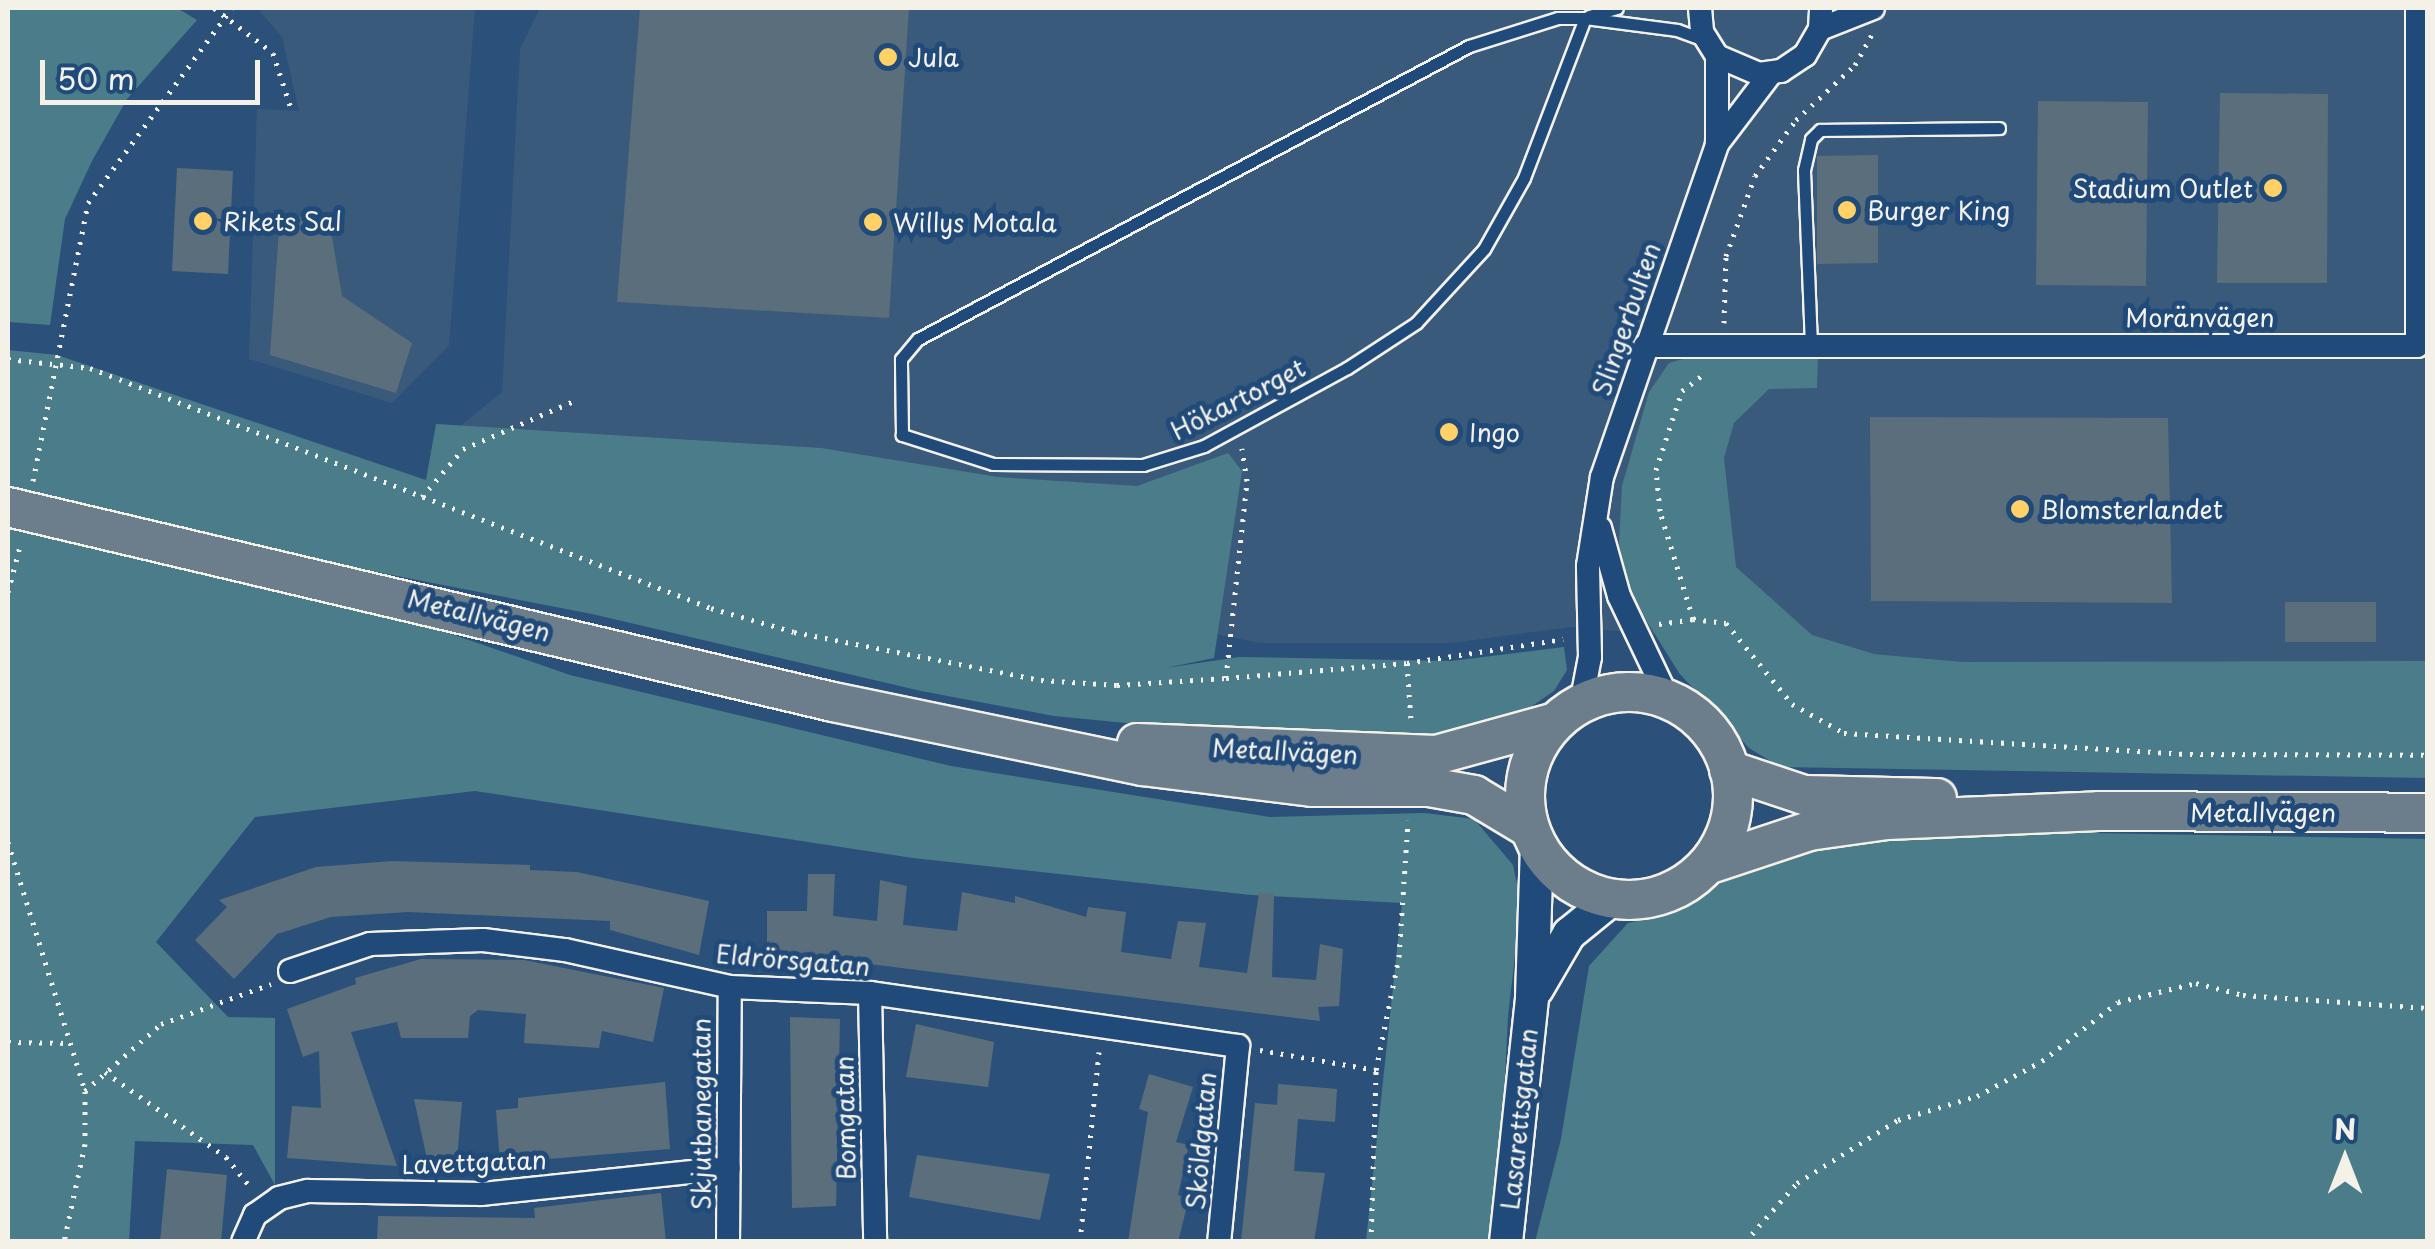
<!DOCTYPE html>
<meta charset="utf-8">
<style>
body{margin:0}
#map{position:relative;width:2435px;height:1249px;overflow:hidden;background:#2b517a;font-family:"Playpen Sans",sans-serif}
div>[style]{position:absolute}
[style*='--x']{left:calc(var(--x)*1px);top:calc(var(--y)*1px);width:calc(var(--w)*1px);rotate:calc(var(--a)*1deg)}
.built>*{inset:0;background:#395a7b}
.green>*{inset:0;background:#4a7d89}
.building>*{inset:0;background:#5b6e7c}
.path>*{height:5px;margin-top:-2.5px;transform-origin:0;background:repeating-linear-gradient(90deg,#f4f1e8 0 2.5px,transparent 0 10.5px)}
.roads{filter:drop-shadow(2px 0 #f4f1e8) drop-shadow(-2px 0 #f4f1e8) drop-shadow(0 2px #f4f1e8) drop-shadow(0 -2px #f4f1e8)}
.lane>*{height:11px;margin:-5.5px;padding:0 5.5px;transform-origin:5.5px;border-radius:5.5px;background:#1f4a7a}
.street>*{height:22px;margin:-11px;padding:0 11px;transform-origin:11px;border-radius:11px;background:#1f4a7a}
.secondary>*{height:32px;margin:-16px;padding:0 16px;transform-origin:16px;border-radius:16px;background:#1f4a7a}
.primary>*{height:38px;margin:-19px;padding:0 19px;transform-origin:19px;border-radius:19px;background:#6c7d8c}
.primary>.ring{margin:-19px;padding:0;box-sizing:content-box;background:none;border:38px solid #6c7d8c;border-radius:50%}
.dots>*{width:28px;height:28px;translate:-50% -50%;box-sizing:border-box;border:5px solid #1f4a7a;border-radius:50%}
span{translate:-50% -50%;white-space:nowrap;text-align:center;line-height:1.15;-webkit-text-stroke:10px #1f4a7a;paint-order:stroke}
.poi-label{font-size:25px;color:#f4f1e8}
.left{translate:0 -50%;text-align:left}
.right{translate:-100% -50%;text-align:right}
.street-label{font-size:25px;color:#f4f1e8}
.frame{position:absolute;inset:0;border:10px solid #f4f1e8;pointer-events:none}
.north{position:absolute;left:2295px;top:1109px;width:100px;height:100px;-webkit-text-stroke:8px #1f4a7a;paint-order:stroke;rotate:0deg;font-size:28px;font-weight:700;line-height:40px;text-align:center;color:#f4f1e8}
.north::after{content:'';display:block;margin:auto;width:35px;height:45px;background:#f4f1e8;clip-path:polygon(50% 0,100% 100%,50% 72%,0 100%)}
.scale{position:absolute;left:40px;top:60px;width:220px;height:45px;box-sizing:border-box;border:5px solid #f4f1e8;border-top:0;padding-left:12px;font-size:30px;line-height:35px;white-space:nowrap;color:#f4f1e8;-webkit-text-stroke:8px #1f4a7a;paint-order:stroke}
</style>
<div id="map">
<div class="built">
<i style="clip-path:polygon(257px 8px,475px 8px,449px 346px,392px 403px,249px 359px,257px 109px,299px 111px,282px 37px)"></i>
<i style="clip-path:polygon(540px 8px,2427px 8px,2427px 661px,1963px 662px,1571px 627px,1451px 643px,1260px 643px,1028px 595px,428px 452px,502px 392px,520px 49px)"></i>
</div>
<div class="green">
<i style="clip-path:polygon(8px 8px,177px 8px,197px 20px,127px 99px,92px 161px,65px 219px,50px 325px,8px 322px)"></i>
<i style="clip-path:polygon(8px 350px,57px 355px,426px 480px,436px 424px,821px 448px,998px 477px,1137px 486px,1228px 453px,1242px 471px,1214px 658px,1165px 668px,1239px 657px,1451px 661px,1564px 647px,1567px 670px,1554px 691px,1532px 706px,1497px 726px,1426px 743px,1209px 731px,1054px 716px,921px 691px,592px 614px,139px 526px,570px 675px,951px 766px,1270px 817px,1424px 813px,1474px 819px,1513px 865px,1521px 904px,1508px 1016px,1497px 1241px,1366px 1241px,1402px 903px,1251px 895px,913px 858px,475px 791px,255px 817px,156px 942px,228px 1017px,275px 1018px,275px 1185px,253px 1145px,135px 1141px,129px 1241px,8px 1242px)"></i>
<i style="clip-path:polygon(1697px 355px,1818px 357px,1817px 388px,1769px 389px,1734px 423px,1724px 458px,1736px 567px,1812px 635px,1874px 654px,1963px 662px,2427px 661px,2427px 778px,1780px 767px,1749px 748px,1679px 673px,1628px 591px,1619px 543px,1622px 486px,1649px 392px,1669px 363px)"></i>
<i style="clip-path:polygon(2027px 832px,2427px 839px,2427px 1241px,1535px 1242px,1561px 1139px,1589px 966px,1628px 923px,1661px 916px,1729px 879px,1808px 850px,1892px 834px)"></i>
</div>
<div class="building">
<i style="clip-path:polygon(640px 8px,909px 8px,889px 318px,617px 302px)"></i>
<i style="clip-path:polygon(2220px 93px,2328px 94px,2327px 283px,2217px 283px)"></i>
<i style="clip-path:polygon(2038px 101px,2148px 102px,2146px 286px,2036px 285px)"></i>
<i style="clip-path:polygon(1878px 155px,1878px 263px,1817px 264px,1817px 156px)"></i>
<i style="clip-path:polygon(177px 168px,233px 171px,228px 274px,172px 271px)"></i>
<i style="clip-path:polygon(280px 215px,329px 219px,342px 296px,412px 343px,396px 393px,270px 355px)"></i>
<i style="clip-path:polygon(1870px 417px,2168px 418px,2172px 603px,1871px 601px)"></i>
<i style="clip-path:polygon(2285px 602px,2376px 602px,2376px 642px,2285px 642px)"></i>
<i style="clip-path:polygon(392px 861px,530px 865px,530px 870px,577px 872px,709px 901px,699px 955px,610px 930px,610px 921px,408px 912px,331px 917px,277px 934px,234px 979px,195px 940px,227px 907px,219px 900px,316px 867px)"></i>
<i style="clip-path:polygon(808px 874px,835px 874px,833px 916px,877px 921px,880px 880px,907px 886px,903px 925px,957px 931px,962px 892px,1015px 903px,1015px 896px,1086px 917px,1088px 907px,1126px 912px,1121px 952px,1171px 959px,1178px 921px,1206px 923px,1199px 967px,1247px 973px,1259px 893px,1274px 894px,1272px 977px,1316px 980px,1320px 944px,1343px 949px,1339px 1006px,1318px 1007px,1320px 1021px,767px 951px,767px 911px,807px 911px)"></i>
<i style="clip-path:polygon(421px 959px,524px 960px,664px 988px,653px 1042px,602px 1031px,599px 1048px,524px 1043px,526px 1014px,478px 1010px,470px 1016px,468px 1038px,401px 1038px,397px 1022px,351px 1032px,397px 1166px,287px 1158px,292px 1106px,321px 1108px,319px 1051px,303px 1057px,287px 1009px,356px 984px,355px 978px)"></i>
<i style="clip-path:polygon(790px 1017px,840px 1019px,836px 1206px,792px 1208px)"></i>
<i style="clip-path:polygon(916px 1024px,994px 1042px,988px 1087px,906px 1077px)"></i>
<i style="clip-path:polygon(1149px 1074px,1193px 1087px,1176px 1142px,1189px 1145px,1178px 1195px,1189px 1198px,1178px 1242px,1128px 1242px,1148px 1112px,1139px 1109px)"></i>
<i style="clip-path:polygon(665px 1082px,670px 1149px,500px 1163px,496px 1110px,518px 1108px,518px 1098px)"></i>
<i style="clip-path:polygon(1278px 1084px,1337px 1089px,1335px 1122px,1298px 1119px,1294px 1171px,1325px 1173px,1314px 1242px,1241px 1242px,1255px 1103px,1277px 1105px)"></i>
<i style="clip-path:polygon(414px 1099px,462px 1102px,456px 1170px,429px 1168px)"></i>
<i style="clip-path:polygon(917px 1155px,1050px 1174px,1040px 1220px,909px 1197px)"></i>
<i style="clip-path:polygon(167px 1169px,227px 1175px,221px 1242px,160px 1242px)"></i>
<i style="clip-path:polygon(661px 1193px,666px 1242px,377px 1242px,378px 1216px,535px 1218px,534px 1208px)"></i>
</div>
<div class="path">
<i style="--x:214;--y:8;--w:74;--a:37.3"></i>
<i style="--x:273;--y:53;--w:58;--a:71.9"></i>
<i style="--x:1724;--y:323;--w:67;--a:-88.3"></i>
<i style="--x:1726;--y:256;--w:85;--a:-70.1"></i>
<i style="--x:1755;--y:176;--w:69;--a:-53.8"></i>
<i style="--x:1796;--y:120;--w:81;--a:-43"></i>
<i style="--x:1855;--y:65;--w:35;--a:-61"></i>
<i style="--x:8;--y:359;--w:82;--a:6.3"></i>
<i style="--x:90;--y:368;--w:666;--a:21.13"></i>
<i style="--x:711;--y:608;--w:86;--a:16.1"></i>
<i style="--x:794;--y:632;--w:252;--a:11"></i>
<i style="--x:1041;--y:680;--w:76;--a:3.8"></i>
<i style="--x:1117;--y:685;--w:109;--a:-3.7"></i>
<i style="--x:1226;--y:678;--w:182;--a:-4.7"></i>
<i style="--x:1407;--y:663;--w:158;--a:-8.7"></i>
<i style="--x:33;--y:481;--w:283;--a:-78.8"></i>
<i style="--x:88;--y:203;--w:242;--a:-53.6"></i>
<i style="--x:422;--y:497;--w:63;--a:-49.5"></i>
<i style="--x:463;--y:449;--w:123;--a:-23.4"></i>
<i style="--x:8;--y:592;--w:52;--a:-75.4"></i>
<i style="--x:1693;--y:619;--w:113;--a:-107"></i>
<i style="--x:1660;--y:511;--w:41;--a:-95.6"></i>
<i style="--x:1656;--y:470;--w:83;--a:-71.8"></i>
<i style="--x:1682;--y:391;--w:29;--a:-38"></i>
<i style="--x:1659;--y:624;--w:34;--a:-8"></i>
<i style="--x:1693;--y:619;--w:33;--a:7"></i>
<i style="--x:1726;--y:623;--w:104;--a:50.8"></i>
<i style="--x:1792;--y:704;--w:60;--a:29.1"></i>
<i style="--x:1844;--y:733;--w:347;--a:3.5"></i>
<i style="--x:2190;--y:754;--w:238;--a:0.2"></i>
<i style="--x:1407;--y:663;--w:57;--a:86"></i>
<i style="--x:1226;--y:678;--w:198;--a:-83.9"></i>
<i style="--x:1247;--y:481;--w:33;--a:-99"></i>
<i style="--x:8;--y:842;--w:261;--a:72.8"></i>
<i style="--x:85;--y:1091;--w:53;--a:90"></i>
<i style="--x:85;--y:1144;--w:100;--a:102.1"></i>
<i style="--x:8;--y:1042;--w:63;--a:0.9"></i>
<i style="--x:1260;--y:1050;--w:118;--a:9.8"></i>
<i style="--x:105;--y:1072;--w:148;--a:35.1"></i>
<i style="--x:226;--y:1157;--w:41;--a:50.9"></i>
<i style="--x:85;--y:1091;--w:101;--a:-41.4"></i>
<i style="--x:161;--y:1024;--w:117;--a:-20"></i>
<i style="--x:1080;--y:1242;--w:191;--a:-84.3"></i>
<i style="--x:1371;--y:1242;--w:172;--a:-88.3"></i>
<i style="--x:1376;--y:1070;--w:115;--a:-78.5"></i>
<i style="--x:1399;--y:957;--w:137;--a:-86.2"></i>
<i style="--x:1745;--y:1242;--w:79;--a:-48.6"></i>
<i style="--x:1797;--y:1183;--w:119;--a:-32"></i>
<i style="--x:1898;--y:1120;--w:83;--a:-16.9"></i>
<i style="--x:1977;--y:1096;--w:74;--a:-28.3"></i>
<i style="--x:2042;--y:1061;--w:96;--a:-37.8"></i>
<i style="--x:2118;--y:1002;--w:80;--a:-13.7"></i>
<i style="--x:2196;--y:983;--w:49;--a:14.3"></i>
<i style="--x:2243;--y:995;--w:185;--a:4"></i>
</div>
<div class="roads">
<div class="lane">
<i style="--x:1589;--y:16;--w:29;--a:-16"></i>
<i style="--x:1585;--y:18;--w:171;--a:110.9"></i>
<i style="--x:1524;--y:178;--w:81;--a:119.4"></i>
<i style="--x:1484;--y:249;--w:100;--a:132.6"></i>
<i style="--x:1416;--y:323;--w:82;--a:146.9"></i>
<i style="--x:1347;--y:368;--w:163;--a:151.4"></i>
<i style="--x:1204;--y:446;--w:64;--a:162.7"></i>
<i style="--x:1143;--y:465;--w:150;--a:-179.6"></i>
<i style="--x:993;--y:464;--w:96;--a:-162.3"></i>
<i style="--x:902;--y:435;--w:76;--a:-90.8"></i>
<i style="--x:901;--y:359;--w:26;--a:-50"></i>
<i style="--x:918;--y:339;--w:624;--a:-28"></i>
<i style="--x:1469;--y:46;--w:93;--a:-17.5"></i>
<i style="--x:1558;--y:18;--w:27;--a:0"></i>
<i style="--x:1585;--y:18;--w:93;--a:7.4"></i>
<i style="--x:1677;--y:30;--w:27;--a:20"></i>
<i style="--x:1811;--y:345;--w:175;--a:-92.3"></i>
<i style="--x:1804;--y:170;--w:32;--a:-77"></i>
<i style="--x:1811;--y:139;--w:13;--a:-45"></i>
<i style="--x:1820;--y:130;--w:179;--a:-0.6"></i>
</div>
<div class="street">
<i style="--x:1700;--y:8;--w:24;--a:85"></i>
<i style="--x:1702;--y:32;--w:28;--a:58"></i>
<i style="--x:1717;--y:56;--w:46;--a:23.2"></i>
<i style="--x:1759;--y:74;--w:22;--a:-8"></i>
<i style="--x:1781;--y:71;--w:29;--a:-34"></i>
<i style="--x:1805;--y:55;--w:30;--a:-60"></i>
<i style="--x:1820;--y:29;--w:21;--a:-87"></i>
<i style="--x:1820;--y:29;--w:57;--a:-21.6"></i>
<i style="--x:1717;--y:143;--w:87;--a:-90"></i>
<i style="--x:1645;--y:346;--w:772;--a:0"></i>
<i style="--x:2417;--y:346;--w:338;--a:-90"></i>
<i style="--x:1600;--y:528;--w:71;--a:74.4"></i>
<i style="--x:1619;--y:596;--w:116;--a:64.5"></i>
<i style="--x:1581;--y:704;--w:48;--a:-79.2"></i>
<i style="--x:1590;--y:657;--w:91;--a:-91.3"></i>
<i style="--x:1588;--y:566;--w:90;--a:-81.1"></i>
<i style="--x:1602;--y:477;--w:352;--a:-70.9"></i>
<i style="--x:1717;--y:144;--w:89;--a:-52.7"></i>
<i style="--x:290;--y:971;--w:84;--a:-18.6"></i>
<i style="--x:370;--y:944;--w:113;--a:-2"></i>
<i style="--x:483;--y:940;--w:83;--a:7"></i>
<i style="--x:565;--y:950;--w:169;--a:12.6"></i>
<i style="--x:730;--y:987;--w:140;--a:2.5"></i>
<i style="--x:870;--y:993;--w:372;--a:8.2"></i>
<i style="--x:1238;--y:1046;--w:197;--a:95.5"></i>
<i style="--x:870;--y:993;--w:249;--a:88.8"></i>
<i style="--x:243;--y:1242;--w:30;--a:-66"></i>
<i style="--x:255;--y:1215;--w:29;--a:-35"></i>
<i style="--x:279;--y:1198;--w:30;--a:-14"></i>
<i style="--x:308;--y:1191;--w:174;--a:1"></i>
<i style="--x:482;--y:1194;--w:248;--a:-6"></i>
<i style="--x:728;--y:1242;--w:255;--a:-89.6"></i>
</div>
<div class="secondary">
<i style="--x:1537;--y:989;--w:64;--a:-59.8"></i>
<i style="--x:1569;--y:934;--w:55;--a:-39.1"></i>
<i style="--x:1506;--y:1242;--w:246;--a:-83.9"></i>
<i style="--x:1532;--y:997;--w:152;--a:-88.1"></i>
</div>
<div class="primary">
<i style="--x:8;--y:507;--w:848;--a:13.3"></i>
<i style="--x:833;--y:702;--w:316;--a:11.7"></i>
<i style="--x:1142;--y:766;--w:171;--a:7"></i>
<i style="--x:1312;--y:787;--w:117;--a:0"></i>
<i style="--x:1429;--y:787;--w:46;--a:10.1"></i>
<i style="--x:1474;--y:795;--w:64;--a:31"></i>
<i class="ring" style="left:1525px;top:692px;width:170px;height:170px"></i>
<i style="--x:1137;--y:743;--w:299;--a:2.3"></i>
<i style="--x:1436;--y:755;--w:124;--a:-15.4"></i>
<i style="--x:1729;--y:770;--w:79;--a:18.4"></i>
<i style="--x:1804;--y:795;--w:133;--a:1.3"></i>
<i style="--x:1707;--y:865;--w:108;--a:-18.4"></i>
<i style="--x:1809;--y:831;--w:79;--a:-8"></i>
<i style="--x:1887;--y:820;--w:212;--a:-2.4"></i>
<i style="--x:2099;--y:811;--w:329;--a:0.3"></i>
</div>
</div>
<div class="dots">
<i style="left:888px;top:57px;background:#ffd166"></i>
<i style="left:2273px;top:188px;background:#ffd166"></i>
<i style="left:1847px;top:210px;background:#ffd166"></i>
<i style="left:203px;top:221px;background:#ffd166"></i>
<i style="left:873px;top:222px;background:#ffd166"></i>
<i style="left:1449px;top:432px;background:#ffd166"></i>
<i style="left:2020px;top:509px;background:#ffd166"></i>
</div>
<div class="poi-label">
<span class="left" style="left:908px;top:57px">Jula</span>
<span class="right" style="left:2253px;top:188px">Stadium Outlet</span>
<span class="left" style="left:1867px;top:210px">Burger King</span>
<span class="left" style="left:223px;top:221px">Rikets Sal</span>
<span class="left" style="left:893px;top:222px">Willys Motala</span>
<span class="left" style="left:1469px;top:432px">Ingo</span>
<span class="left" style="left:2040px;top:509px">Blomsterlandet</span>
</div>
<div class="street-label">
<span style="left:2200px;top:317px">Moränvägen</span>
<span style="left:1626px;top:319px;rotate:-71deg">Slingerbulten</span>
<span style="left:1238px;top:399px;rotate:-27deg">Hökartorget</span>
<span style="left:479px;top:615px;rotate:14deg">Metallvägen</span>
<span style="left:1285px;top:751px;rotate:3deg">Metallvägen</span>
<span style="left:2263px;top:812px">Metallvägen</span>
<span style="left:793px;top:960px;rotate:5deg">Eldrörsgatan</span>
<span style="left:701px;top:1114px;rotate:-90deg">Skjutbanegatan</span>
<span style="left:845px;top:1118px;rotate:-91deg">Bomgatan</span>
<span style="left:1519px;top:1119px;rotate:-84deg">Lasarettsgatan</span>
<span style="left:1201px;top:1141px;rotate:-85deg">Sköldgatan</span>
<span style="left:474px;top:1162px;rotate:-2deg">Lavettgatan</span>
</div>
<div class="frame"></div>
<div class="north">N</div>
<div class="scale">50 m</div>
</div>
